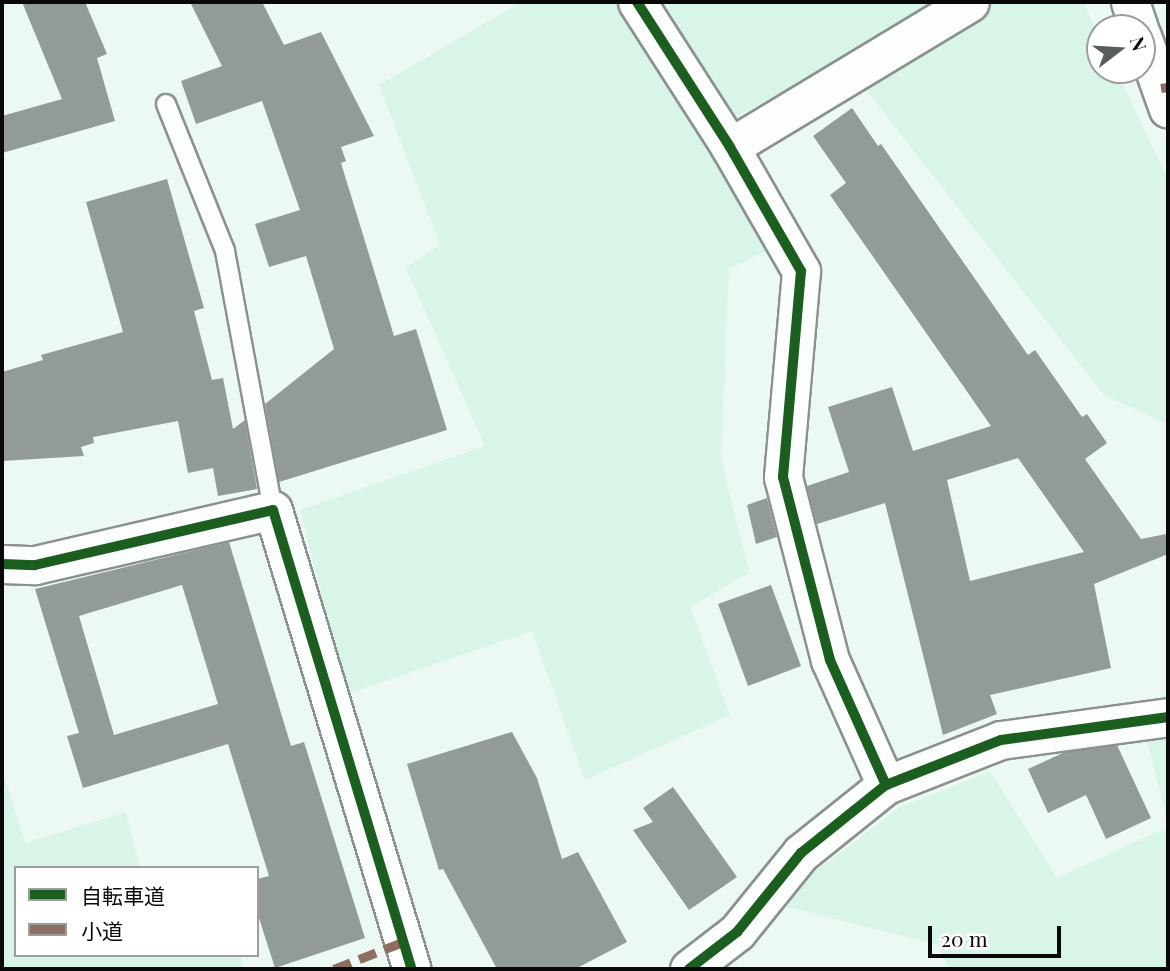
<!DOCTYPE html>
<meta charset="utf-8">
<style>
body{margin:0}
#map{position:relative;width:1170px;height:971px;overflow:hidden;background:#ecf9f2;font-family:"Playfair Display","Noto Sans JP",serif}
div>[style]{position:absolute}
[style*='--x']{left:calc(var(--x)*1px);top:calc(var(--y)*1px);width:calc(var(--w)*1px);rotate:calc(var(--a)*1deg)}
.farmland>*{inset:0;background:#d9f5e8}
.building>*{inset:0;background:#939b96}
.roads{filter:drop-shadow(2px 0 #8b918e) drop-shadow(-2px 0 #8b918e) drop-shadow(0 2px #8b918e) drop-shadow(0 -2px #8b918e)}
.lane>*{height:18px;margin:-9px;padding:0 9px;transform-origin:9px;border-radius:9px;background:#fcfefd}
.street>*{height:37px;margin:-18.5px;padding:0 18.5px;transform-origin:18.5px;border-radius:18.5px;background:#fcfefd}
.quiet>*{height:9px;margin-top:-4.5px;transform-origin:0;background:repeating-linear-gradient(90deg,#8d6e63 0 18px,transparent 0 27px)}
.cycleway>*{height:10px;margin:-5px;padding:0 5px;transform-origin:5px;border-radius:5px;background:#1b5e20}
span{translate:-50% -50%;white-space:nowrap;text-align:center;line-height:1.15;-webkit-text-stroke:7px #fff;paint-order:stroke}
.frame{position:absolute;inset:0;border:4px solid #090909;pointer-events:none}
.legend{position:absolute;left:14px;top:866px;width:245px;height:91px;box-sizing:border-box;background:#fff;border:2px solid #9d9d9d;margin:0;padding:9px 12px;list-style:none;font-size:21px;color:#090909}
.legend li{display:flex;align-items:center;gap:14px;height:35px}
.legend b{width:35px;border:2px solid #9d9d9d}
.north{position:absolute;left:1086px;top:14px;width:70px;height:70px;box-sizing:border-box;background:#fff;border:2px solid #9d9d9d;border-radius:50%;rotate:73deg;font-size:19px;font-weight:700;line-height:28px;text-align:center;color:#090909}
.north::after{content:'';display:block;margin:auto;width:24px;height:32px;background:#585d5b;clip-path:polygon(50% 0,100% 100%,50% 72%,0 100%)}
.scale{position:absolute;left:928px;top:926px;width:133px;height:32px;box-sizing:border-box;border:4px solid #090909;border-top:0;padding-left:9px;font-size:21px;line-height:24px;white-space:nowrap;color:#090909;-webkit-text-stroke:5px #fff;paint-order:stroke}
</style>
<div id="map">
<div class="farmland">
<i style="clip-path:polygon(521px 2px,1083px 2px,1100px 37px,1100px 70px,1116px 70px,1168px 179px,1168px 424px,1104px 395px,842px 59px,702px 135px,768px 250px,729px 269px,721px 458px,749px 573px,690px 607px,730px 715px,585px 780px,532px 631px,347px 694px,300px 510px,485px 446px,406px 268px,440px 245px,379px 85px)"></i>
<i style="clip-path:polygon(1168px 732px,1168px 825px,1145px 733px)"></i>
<i style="clip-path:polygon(2px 769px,25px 843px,126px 812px,140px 868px,16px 868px,16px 955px,240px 955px,243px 969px,2px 969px)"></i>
<i style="clip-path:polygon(990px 771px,1057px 878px,1168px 827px,1168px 969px,949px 969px,937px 945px,773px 903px,899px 808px)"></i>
</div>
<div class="building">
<i style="clip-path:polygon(22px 2px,85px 2px,107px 54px,97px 58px,115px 121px,2px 153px,2px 116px,62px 99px)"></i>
<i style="clip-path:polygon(190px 2px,262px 2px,284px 45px,321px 32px,374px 136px,341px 147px,346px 161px,341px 163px,394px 336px,416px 329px,447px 430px,279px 482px,265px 404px,334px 349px,306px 256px,269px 267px,255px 224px,300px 210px,262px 101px,196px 124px,181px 81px,222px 66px)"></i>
<i style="clip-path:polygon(evenodd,852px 108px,878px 146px,881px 144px,1028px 355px,1035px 350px,1082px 417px,1087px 414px,1107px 443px,1085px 459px,1141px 539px,1166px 534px,1168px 541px,1168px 554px,1094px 584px,1111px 668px,990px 695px,997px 714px,943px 735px,885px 503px,817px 524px,807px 486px,849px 472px,828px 407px,892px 387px,913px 451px,991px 426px,830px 195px,846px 183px,813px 136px,852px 108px,1018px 458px,1084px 552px,970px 581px,947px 480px,1018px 458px)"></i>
<i style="clip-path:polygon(167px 179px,204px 308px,194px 311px,212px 380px,223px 378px,233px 429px,245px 420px,257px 489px,218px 496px,213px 468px,188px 473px,178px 421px,93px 437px,94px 443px,81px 447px,84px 456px,2px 461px,2px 372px,43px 360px,41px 355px,123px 332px,86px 202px)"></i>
<i style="clip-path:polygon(767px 498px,777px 537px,756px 544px,747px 505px)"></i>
<i style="clip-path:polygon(evenodd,229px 542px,291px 746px,304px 742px,365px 938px,275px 968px,257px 912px,257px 879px,269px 876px,228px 744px,83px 788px,67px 736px,79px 733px,35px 589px,229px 542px,182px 585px,218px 704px,114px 735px,79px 616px,182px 585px)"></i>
<i style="clip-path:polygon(771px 585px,801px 666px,748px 686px,718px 604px)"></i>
<i style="clip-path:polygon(512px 732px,537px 778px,562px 859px,578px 852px,627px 942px,575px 969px,497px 969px,443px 869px,439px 870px,407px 764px)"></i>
<i style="clip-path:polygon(1117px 745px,1151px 818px,1106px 839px,1086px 795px,1048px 813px,1028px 769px,1065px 752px)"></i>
<i style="clip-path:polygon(673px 787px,737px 877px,689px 910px,633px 830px,653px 822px,643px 808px)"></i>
</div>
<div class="roads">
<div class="lane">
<i style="--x:166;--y:104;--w:158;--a:68.1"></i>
<i style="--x:225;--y:251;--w:263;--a:79.5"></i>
</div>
<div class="street">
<i style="--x:637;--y:2;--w:172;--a:57.3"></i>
<i style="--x:730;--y:147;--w:143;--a:60.2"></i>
<i style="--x:801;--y:271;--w:207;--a:95"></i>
<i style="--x:783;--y:477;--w:189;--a:75.6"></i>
<i style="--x:830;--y:660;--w:137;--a:65.9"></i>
<i style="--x:1130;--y:2;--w:28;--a:71"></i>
<i style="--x:1142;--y:36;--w:77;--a:70.4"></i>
<i style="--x:730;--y:147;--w:280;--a:-31.1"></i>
<i style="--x:2;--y:564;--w:33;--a:2"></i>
<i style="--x:35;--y:565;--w:244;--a:-13"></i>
<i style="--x:273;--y:510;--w:480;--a:73.2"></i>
<i style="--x:689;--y:969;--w:61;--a:-37.6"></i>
<i style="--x:737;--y:932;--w:102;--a:-51"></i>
<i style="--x:801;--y:853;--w:109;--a:-38.7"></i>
<i style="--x:886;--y:785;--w:123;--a:-21.4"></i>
<i style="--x:1001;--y:740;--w:169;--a:-7.8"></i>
</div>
</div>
<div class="quiet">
<i style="--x:1161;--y:88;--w:7;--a:-8"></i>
<i style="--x:334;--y:969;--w:74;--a:-21.4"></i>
</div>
<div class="cycleway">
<i style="--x:637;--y:2;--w:172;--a:57.3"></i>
<i style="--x:730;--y:147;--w:143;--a:60.2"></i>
<i style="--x:801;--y:271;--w:207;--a:95"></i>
<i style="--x:783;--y:477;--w:189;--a:75.6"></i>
<i style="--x:830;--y:660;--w:137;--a:65.9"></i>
<i style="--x:2;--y:564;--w:33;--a:2"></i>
<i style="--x:35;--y:565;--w:244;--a:-13"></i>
<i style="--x:273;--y:510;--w:480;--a:73.2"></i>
<i style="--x:689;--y:969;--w:61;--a:-37.6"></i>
<i style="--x:737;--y:932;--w:102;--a:-51"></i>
<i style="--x:801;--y:853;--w:109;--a:-38.7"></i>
<i style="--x:886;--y:785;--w:123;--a:-21.4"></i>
<i style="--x:1001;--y:740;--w:169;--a:-7.8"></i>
</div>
<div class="frame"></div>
<ul class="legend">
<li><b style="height:9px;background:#1b5e20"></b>自転車道</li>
<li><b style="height:9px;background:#8d6e63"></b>小道</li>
</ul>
<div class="north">N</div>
<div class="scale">20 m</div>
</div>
